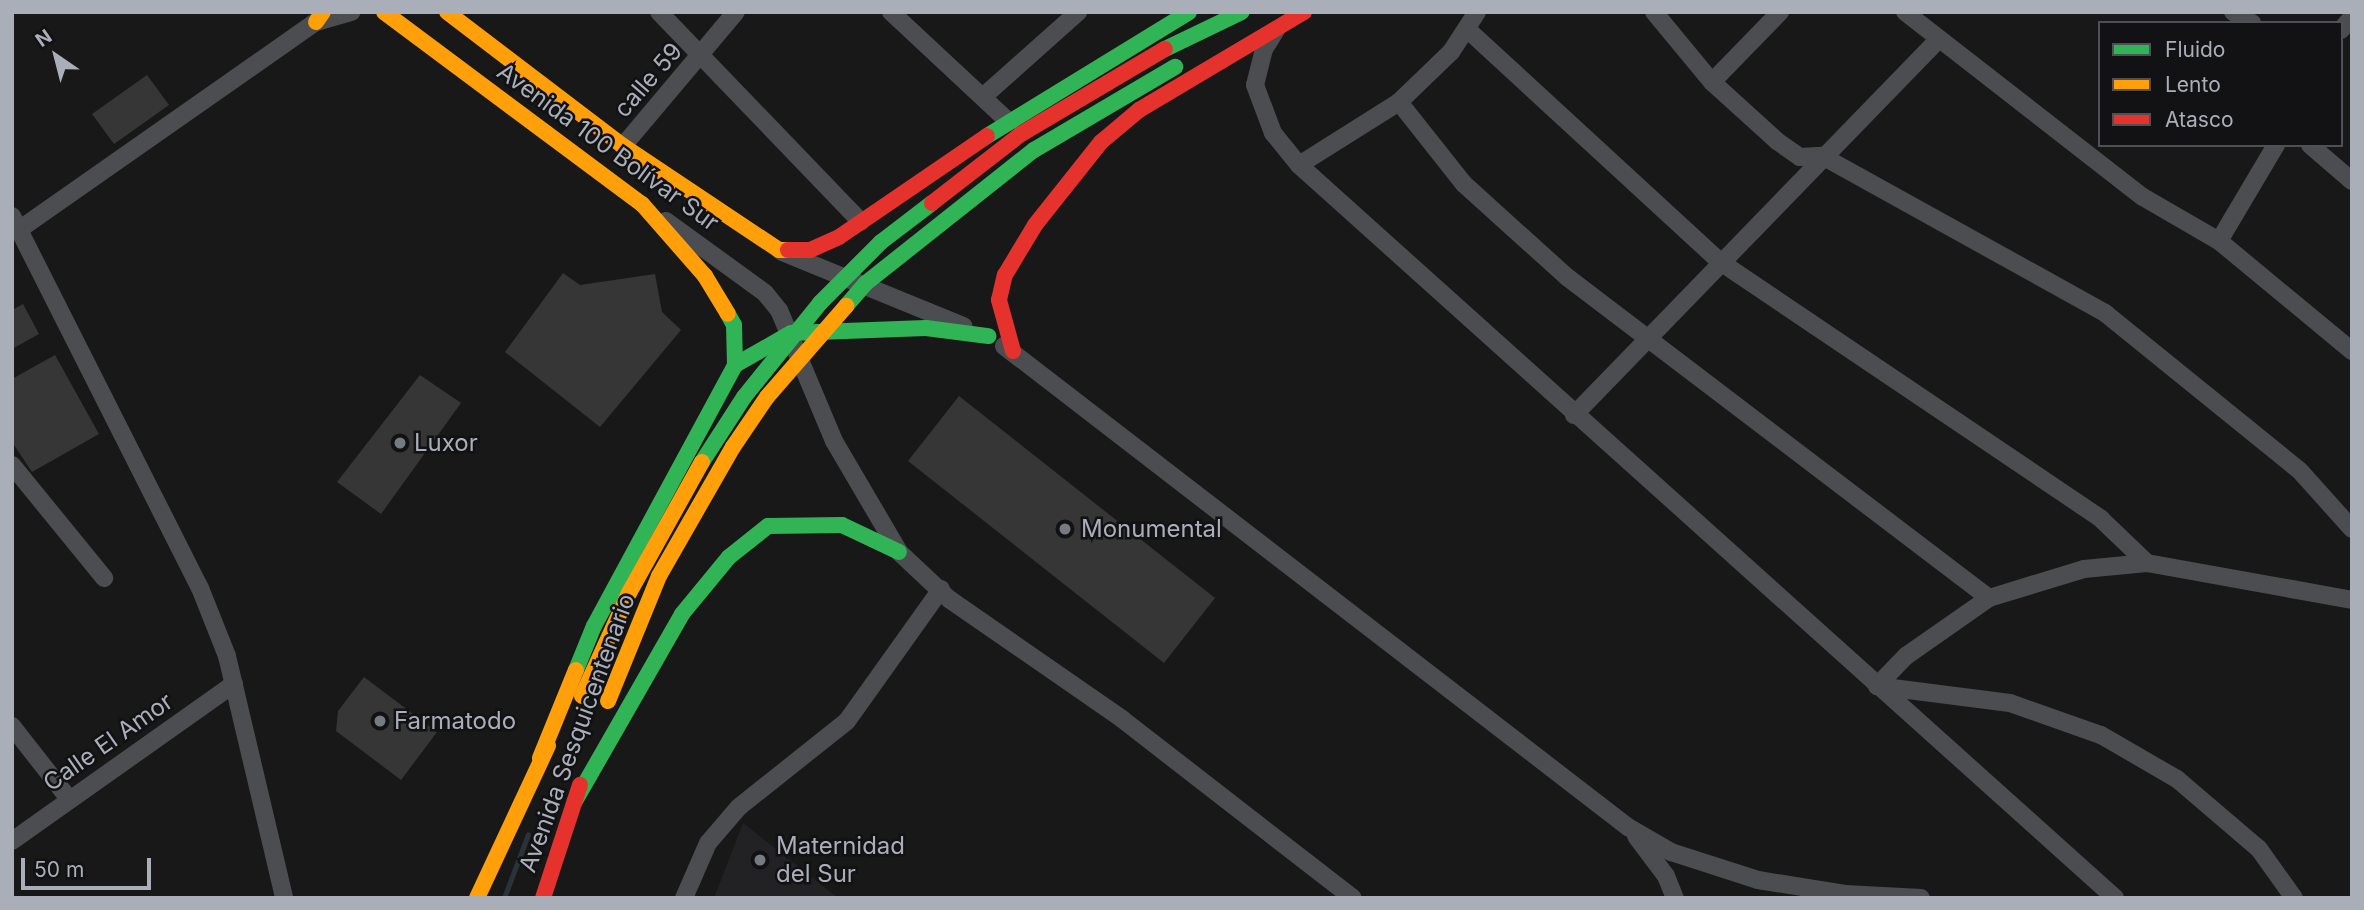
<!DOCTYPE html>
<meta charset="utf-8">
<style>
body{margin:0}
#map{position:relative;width:2364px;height:910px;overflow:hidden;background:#181818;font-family:Inter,sans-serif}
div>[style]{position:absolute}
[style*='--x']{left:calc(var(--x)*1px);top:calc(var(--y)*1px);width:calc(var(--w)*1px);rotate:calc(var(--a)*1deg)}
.built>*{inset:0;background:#222224}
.stream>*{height:5px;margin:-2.5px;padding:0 2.5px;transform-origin:2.5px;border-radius:2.5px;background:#2b333a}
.building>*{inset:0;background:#363637}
.street>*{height:18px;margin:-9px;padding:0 9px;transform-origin:9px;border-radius:9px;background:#4c4d51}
.fast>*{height:16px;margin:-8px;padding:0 8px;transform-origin:8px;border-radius:8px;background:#30b455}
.slow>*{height:16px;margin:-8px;padding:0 8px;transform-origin:8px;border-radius:8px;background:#ff9f0a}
.jam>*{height:16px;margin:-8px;padding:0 8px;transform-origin:8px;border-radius:8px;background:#e5322d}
.fast-bridge>*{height:16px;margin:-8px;padding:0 8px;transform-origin:8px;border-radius:8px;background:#30b455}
.slow-bridge>*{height:16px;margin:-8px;padding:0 8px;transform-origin:8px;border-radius:8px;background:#ff9f0a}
.jam-bridge>*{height:16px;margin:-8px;padding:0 8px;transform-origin:8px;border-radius:8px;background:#e5322d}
.dots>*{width:19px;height:19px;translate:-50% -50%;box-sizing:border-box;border:4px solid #121214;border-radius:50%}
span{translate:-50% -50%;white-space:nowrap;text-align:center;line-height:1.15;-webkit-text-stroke:5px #121214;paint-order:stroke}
.street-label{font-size:24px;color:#a9aeb9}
.poi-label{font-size:24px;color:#a9aeb9}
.left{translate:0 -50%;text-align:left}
.frame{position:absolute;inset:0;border:14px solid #a9aeb9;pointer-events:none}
.legend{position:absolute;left:2098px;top:21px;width:245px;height:126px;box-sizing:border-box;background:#121214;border:2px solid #4e5056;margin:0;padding:9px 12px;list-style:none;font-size:21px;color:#a9aeb9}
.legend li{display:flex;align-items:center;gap:14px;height:35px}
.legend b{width:35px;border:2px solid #4e5056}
.north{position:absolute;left:21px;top:21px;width:70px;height:70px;-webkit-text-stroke:5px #121214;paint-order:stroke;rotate:325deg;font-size:19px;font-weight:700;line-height:28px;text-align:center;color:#a9aeb9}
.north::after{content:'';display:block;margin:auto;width:24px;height:32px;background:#a9aeb9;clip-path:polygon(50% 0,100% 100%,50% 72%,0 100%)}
.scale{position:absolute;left:21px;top:858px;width:130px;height:32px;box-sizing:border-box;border:4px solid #a9aeb9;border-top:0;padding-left:9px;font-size:21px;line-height:24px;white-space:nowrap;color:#a9aeb9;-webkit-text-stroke:5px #121214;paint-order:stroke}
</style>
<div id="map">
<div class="built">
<i style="clip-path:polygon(743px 823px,838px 898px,714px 898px)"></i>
</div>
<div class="stream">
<i style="--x:504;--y:898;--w:68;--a:-69.4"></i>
</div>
<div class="building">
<i style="clip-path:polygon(147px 75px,169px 105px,114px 144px,92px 114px)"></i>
<i style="clip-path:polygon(563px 273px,580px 285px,655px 274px,662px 312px,681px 330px,600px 427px,505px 352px)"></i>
<i style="clip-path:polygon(23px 304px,39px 334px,12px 349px,12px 310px)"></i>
<i style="clip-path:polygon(55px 355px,99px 434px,32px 472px,12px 442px,12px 379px)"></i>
<i style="clip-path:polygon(420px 375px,461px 403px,381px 514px,337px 482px)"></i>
<i style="clip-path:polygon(959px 396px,1215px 598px,1164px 663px,908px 461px)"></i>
<i style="clip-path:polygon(364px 677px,437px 732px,401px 780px,336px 731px,338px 711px)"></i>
</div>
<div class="street">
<i style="--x:659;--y:12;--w:291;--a:46.1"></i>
<i style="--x:891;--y:12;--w:160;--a:43"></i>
<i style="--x:1654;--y:12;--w:91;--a:50.4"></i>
<i style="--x:1712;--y:82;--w:88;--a:42.2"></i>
<i style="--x:1777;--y:141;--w:28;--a:35"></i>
<i style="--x:1800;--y:157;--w:22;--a:-3"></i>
<i style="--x:1822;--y:156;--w:324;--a:29"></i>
<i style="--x:2105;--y:313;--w:251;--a:39"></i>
<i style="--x:2300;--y:471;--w:78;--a:48.1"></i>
<i style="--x:1905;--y:12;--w:301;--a:37.9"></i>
<i style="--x:2143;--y:197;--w:88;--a:30.1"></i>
<i style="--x:2219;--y:241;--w:173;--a:39.6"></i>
<i style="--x:2233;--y:12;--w:22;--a:30"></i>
<i style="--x:1276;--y:30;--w:22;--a:122"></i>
<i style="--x:1264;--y:49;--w:37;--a:104"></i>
<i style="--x:1255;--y:85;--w:51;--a:69.4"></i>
<i style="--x:1273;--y:133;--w:41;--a:50.9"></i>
<i style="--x:1299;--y:165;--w:1097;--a:41.93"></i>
<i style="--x:1468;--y:30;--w:341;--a:42.6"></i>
<i style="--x:1719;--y:261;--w:461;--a:34"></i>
<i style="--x:2101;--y:519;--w:64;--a:43.7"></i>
<i style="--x:2341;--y:30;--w:17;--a:-50"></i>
<i style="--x:1712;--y:82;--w:98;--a:-45.8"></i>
<i style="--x:985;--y:95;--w:125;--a:-41.7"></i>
<i style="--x:1399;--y:102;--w:105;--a:51.6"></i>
<i style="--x:1464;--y:184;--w:139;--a:42.1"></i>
<i style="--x:1567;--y:277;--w:530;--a:37.26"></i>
<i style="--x:2310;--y:145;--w:55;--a:40.6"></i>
<i style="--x:623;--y:146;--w:175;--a:-49.9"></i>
<i style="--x:1299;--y:165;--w:118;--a:-32.2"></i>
<i style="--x:1399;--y:102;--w:72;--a:-43.9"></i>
<i style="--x:1451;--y:52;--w:48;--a:-57"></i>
<i style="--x:12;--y:216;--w:417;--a:63.2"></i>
<i style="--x:200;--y:588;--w:73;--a:68.3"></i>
<i style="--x:227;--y:656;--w:249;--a:76.7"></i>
<i style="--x:666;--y:221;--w:122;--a:36"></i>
<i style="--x:765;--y:293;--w:22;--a:51"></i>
<i style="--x:779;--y:310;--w:142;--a:67.2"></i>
<i style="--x:834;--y:441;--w:129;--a:59.6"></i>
<i style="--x:899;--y:552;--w:69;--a:43.2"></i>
<i style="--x:949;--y:599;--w:211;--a:34.7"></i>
<i style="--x:1122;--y:719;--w:292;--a:37.8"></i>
<i style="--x:20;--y:229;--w:361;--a:-35"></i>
<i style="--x:316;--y:22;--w:37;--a:-16"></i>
<i style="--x:2219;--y:241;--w:112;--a:-59.3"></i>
<i style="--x:782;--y:252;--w:196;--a:22.2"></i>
<i style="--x:1004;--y:346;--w:788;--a:37.63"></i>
<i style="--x:1628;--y:827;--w:50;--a:30.2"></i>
<i style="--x:1671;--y:852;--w:91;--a:17.8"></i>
<i style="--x:1758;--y:880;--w:88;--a:9.1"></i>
<i style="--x:1845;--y:894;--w:76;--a:3"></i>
<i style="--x:1574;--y:415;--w:521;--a:-45.86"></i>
<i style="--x:12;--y:465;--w:146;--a:50.8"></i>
<i style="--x:1877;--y:686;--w:42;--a:-46"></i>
<i style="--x:1906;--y:656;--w:101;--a:-34.9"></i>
<i style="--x:1989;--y:598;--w:99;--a:-17"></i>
<i style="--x:2084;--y:569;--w:63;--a:-5.4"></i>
<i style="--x:2147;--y:563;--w:208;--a:10.2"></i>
<i style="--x:1877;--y:686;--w:134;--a:7.3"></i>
<i style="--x:2010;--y:703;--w:96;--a:19.4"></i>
<i style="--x:2101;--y:735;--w:88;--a:30.1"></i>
<i style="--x:2177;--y:779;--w:108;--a:40.5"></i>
<i style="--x:2259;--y:849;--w:60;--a:54.5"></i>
<i style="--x:12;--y:726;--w:93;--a:52"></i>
<i style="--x:1636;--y:836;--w:50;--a:53.1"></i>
<i style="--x:1666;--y:876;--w:24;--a:68"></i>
<i style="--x:12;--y:841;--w:272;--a:-35.3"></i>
<i style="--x:684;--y:898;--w:60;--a:-66.4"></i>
<i style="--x:708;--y:843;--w:48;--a:-49.3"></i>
<i style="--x:739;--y:807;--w:138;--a:-38.5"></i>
<i style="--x:847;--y:721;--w:162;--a:-54.5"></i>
</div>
<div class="fast">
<i style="--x:1165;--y:49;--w:85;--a:-25.7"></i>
<i style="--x:987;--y:136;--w:237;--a:-31.5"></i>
<i style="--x:735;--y:365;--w:64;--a:-29.7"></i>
<i style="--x:791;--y:333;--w:135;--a:-2.1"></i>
<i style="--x:926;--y:328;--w:63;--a:7.4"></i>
<i style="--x:576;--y:670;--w:48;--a:-67.8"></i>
<i style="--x:594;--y:626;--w:297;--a:-61.6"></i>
<i style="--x:735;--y:365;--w:40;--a:-91.4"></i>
<i style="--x:734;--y:325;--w:13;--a:-119"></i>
<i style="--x:575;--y:801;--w:215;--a:-60.2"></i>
<i style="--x:682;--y:614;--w:74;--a:-50.5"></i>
<i style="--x:729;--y:557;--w:50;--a:-38.5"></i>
<i style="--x:768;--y:526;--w:74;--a:-0.8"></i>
<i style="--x:842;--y:525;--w:63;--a:25.3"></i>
</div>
<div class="slow">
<i style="--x:384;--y:12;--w:322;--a:36.7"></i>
<i style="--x:642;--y:204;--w:96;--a:48.8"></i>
<i style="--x:705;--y:276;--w:44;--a:58.8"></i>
<i style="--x:447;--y:12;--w:221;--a:37.3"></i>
<i style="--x:623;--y:146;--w:187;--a:33.7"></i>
<i style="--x:779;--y:250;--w:9;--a:0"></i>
<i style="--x:316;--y:22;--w:12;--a:-55"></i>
<i style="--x:540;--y:758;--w:95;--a:-67.8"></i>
<i style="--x:477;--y:898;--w:168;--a:-65"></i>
</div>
<div class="jam">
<i style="--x:788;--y:250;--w:22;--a:0"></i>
<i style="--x:810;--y:250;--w:32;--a:-24"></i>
<i style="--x:839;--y:237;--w:179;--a:-34.3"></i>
<i style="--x:1013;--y:351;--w:53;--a:-105.4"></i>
<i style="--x:999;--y:300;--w:26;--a:-77"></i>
<i style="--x:1005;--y:275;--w:58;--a:-59"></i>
<i style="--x:1035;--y:225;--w:106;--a:-51.5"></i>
<i style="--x:1101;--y:142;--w:50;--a:-40.1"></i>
<i style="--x:1139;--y:110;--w:192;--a:-30.7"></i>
<i style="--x:543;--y:898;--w:119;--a:-71.9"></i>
</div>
<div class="fast-bridge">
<i style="--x:846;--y:306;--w:30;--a:-49"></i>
<i style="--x:866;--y:283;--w:214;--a:-38.4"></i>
<i style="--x:1034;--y:150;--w:164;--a:-30.5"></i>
<i style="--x:702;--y:462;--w:77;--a:-57.1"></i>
<i style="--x:744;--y:397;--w:121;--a:-51"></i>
<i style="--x:820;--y:303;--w:86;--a:-45"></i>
<i style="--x:881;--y:242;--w:64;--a:-37.4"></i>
</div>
<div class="slow-bridge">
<i style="--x:582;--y:696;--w:113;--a:-65.5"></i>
<i style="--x:629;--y:593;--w:150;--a:-60.9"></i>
<i style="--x:608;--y:701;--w:135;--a:-67.8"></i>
<i style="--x:659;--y:576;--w:149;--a:-60.2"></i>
<i style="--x:733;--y:447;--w:60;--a:-55.8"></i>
<i style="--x:767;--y:397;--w:121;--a:-49"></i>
</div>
<div class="jam-bridge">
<i style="--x:932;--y:203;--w:113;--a:-37.8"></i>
<i style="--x:1021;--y:134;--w:167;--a:-30.6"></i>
</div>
<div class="dots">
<i style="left:400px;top:443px;background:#767a81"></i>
<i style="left:1065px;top:529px;background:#767a81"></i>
<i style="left:380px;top:721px;background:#767a81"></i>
<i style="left:760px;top:860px;background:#767a81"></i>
</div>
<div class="street-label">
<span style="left:648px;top:80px;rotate:-49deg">calle 59</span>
<span style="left:608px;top:147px;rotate:36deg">Avenida 100 Bolívar Sur</span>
<span style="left:577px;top:733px;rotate:-70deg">Avenida Sesquicentenario</span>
<span style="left:108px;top:742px;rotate:-35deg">Calle El Amor</span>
</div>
<div class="poi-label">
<span class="left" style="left:414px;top:443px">Luxor</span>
<span class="left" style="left:1081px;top:529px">Monumental</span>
<span class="left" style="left:394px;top:721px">Farmatodo</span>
<span class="left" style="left:776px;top:860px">Maternidad<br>del Sur</span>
</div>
<div class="frame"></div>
<ul class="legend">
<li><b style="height:9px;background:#30b455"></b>Fluido</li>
<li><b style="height:9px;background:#ff9f0a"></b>Lento</li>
<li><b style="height:9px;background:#e5322d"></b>Atasco</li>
</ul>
<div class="north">N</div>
<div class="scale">50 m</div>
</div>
